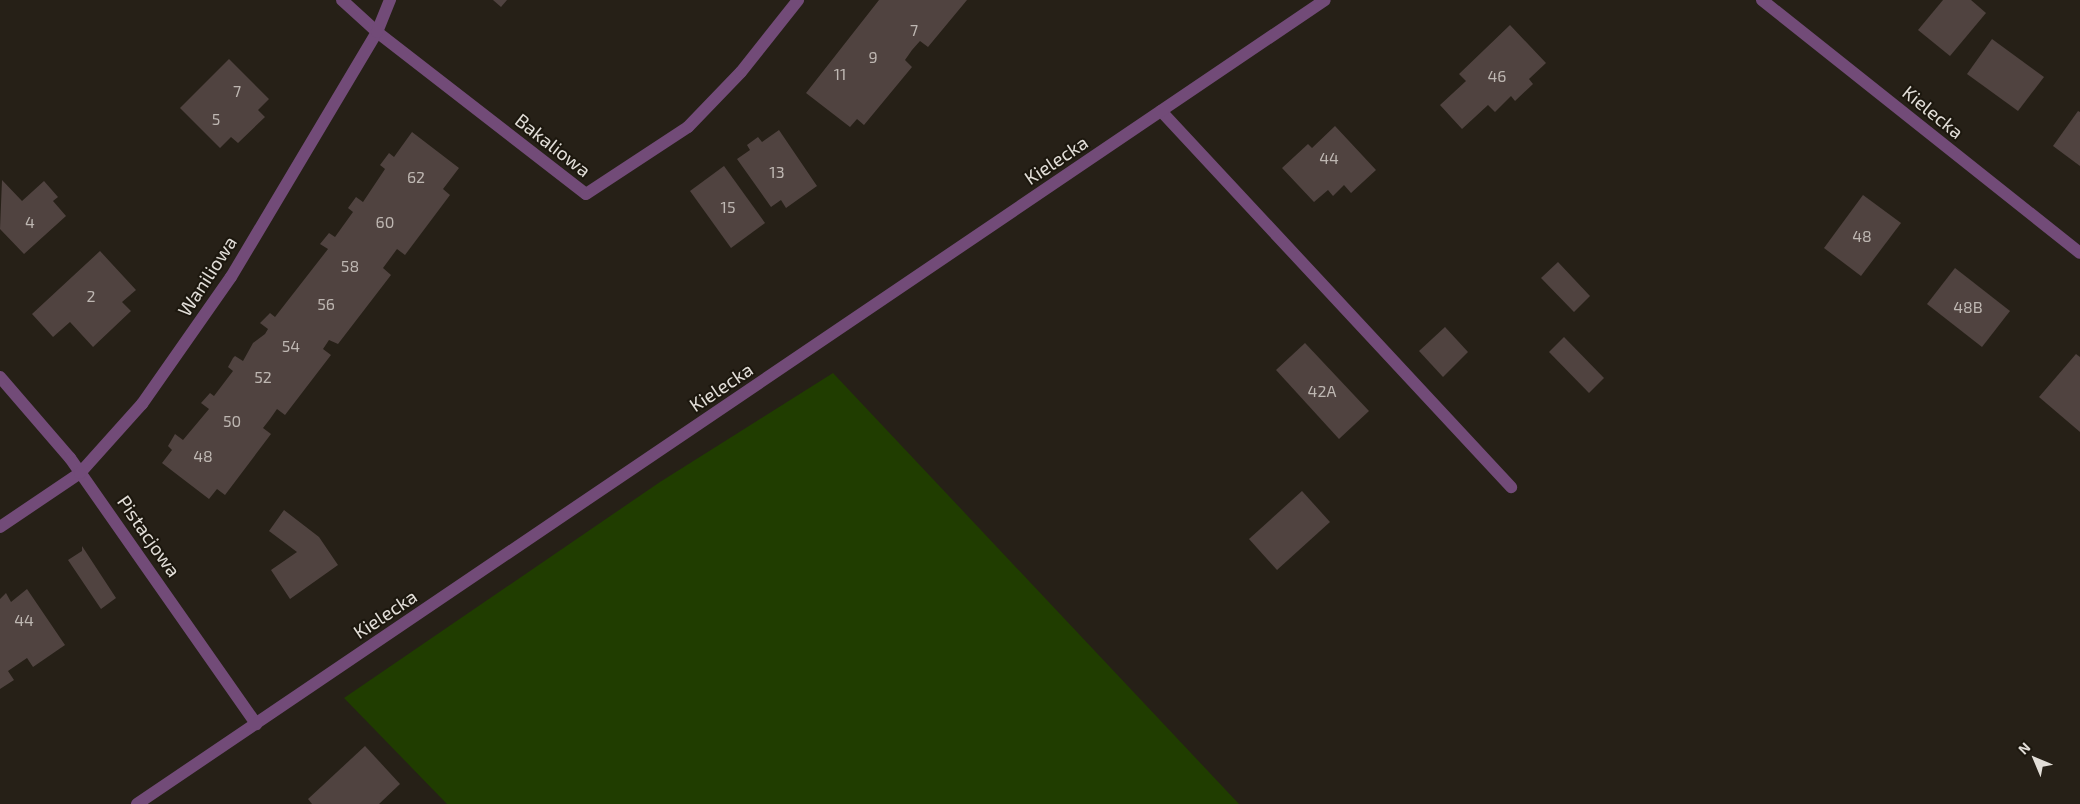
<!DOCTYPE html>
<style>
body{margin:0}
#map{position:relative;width:2080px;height:804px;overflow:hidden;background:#262017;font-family:"Exo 2",sans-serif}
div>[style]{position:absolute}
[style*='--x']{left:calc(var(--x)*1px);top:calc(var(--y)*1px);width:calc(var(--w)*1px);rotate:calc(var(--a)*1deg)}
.green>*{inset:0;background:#203d00}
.building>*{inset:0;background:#504340}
.service>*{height:12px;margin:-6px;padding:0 6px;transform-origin:6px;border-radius:6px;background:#724b78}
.minor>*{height:12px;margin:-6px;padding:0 6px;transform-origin:6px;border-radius:6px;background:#724b78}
.tertiary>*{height:12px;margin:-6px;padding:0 6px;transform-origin:6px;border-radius:6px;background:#724b78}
span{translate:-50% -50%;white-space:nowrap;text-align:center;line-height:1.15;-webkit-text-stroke:4px #1c170e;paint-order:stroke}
.number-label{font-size:16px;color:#beb7b2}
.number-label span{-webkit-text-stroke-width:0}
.street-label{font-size:19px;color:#e2ded8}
.north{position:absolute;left:2010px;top:734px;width:50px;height:50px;-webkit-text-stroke:4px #1c170e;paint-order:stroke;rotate:315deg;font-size:14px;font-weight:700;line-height:20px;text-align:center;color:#e2ded8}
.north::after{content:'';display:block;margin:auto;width:18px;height:22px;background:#e2ded8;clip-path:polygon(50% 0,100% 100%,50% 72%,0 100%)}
</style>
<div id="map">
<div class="green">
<i style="clip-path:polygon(833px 373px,1239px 804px,447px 804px,344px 698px,660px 482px)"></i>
</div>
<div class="building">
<i style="clip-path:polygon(493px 0,507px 0,501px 7px)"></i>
<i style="clip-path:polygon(879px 0,967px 0,928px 47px,920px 41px,912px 50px,905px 60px,912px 67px,864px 125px,857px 119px,850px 127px,806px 93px)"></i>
<i style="clip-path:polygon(1943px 0,1971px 0,1986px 13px,1950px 56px,1918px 30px)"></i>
<i style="clip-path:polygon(1510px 25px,1546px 63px,1529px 79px,1533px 84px,1515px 101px,1511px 96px,1495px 112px,1488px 105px,1462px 129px,1440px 105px,1466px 81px,1459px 74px)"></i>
<i style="clip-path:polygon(1992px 39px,2044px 77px,2018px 111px,1967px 74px)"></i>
<i style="clip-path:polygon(229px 59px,269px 99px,258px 110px,265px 117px,238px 143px,231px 137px,220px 148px,180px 108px)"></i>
<i style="clip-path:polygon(2078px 111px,2080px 112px,2080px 166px,2053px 146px)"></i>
<i style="clip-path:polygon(1335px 126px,1376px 170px,1351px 193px,1344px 185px,1333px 196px,1328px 190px,1314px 202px,1282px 168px,1308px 144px,1312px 148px)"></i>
<i style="clip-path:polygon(779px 130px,817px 186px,786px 208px,781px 200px,771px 207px,737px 159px,750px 150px,747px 145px,758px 137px,762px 142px)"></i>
<i style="clip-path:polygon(412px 132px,459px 168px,443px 189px,450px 195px,405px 255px,397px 249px,383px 268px,391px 275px,338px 344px,329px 340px,323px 349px,331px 355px,285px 415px,277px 409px,270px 419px,263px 428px,271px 434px,225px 495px,217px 489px,209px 499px,162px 463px,172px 450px,168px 446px,175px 434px,183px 440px,209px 409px,201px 403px,210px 393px,214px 396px,233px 371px,228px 367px,233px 358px,235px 356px,243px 361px,253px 343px,265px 334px,268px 329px,260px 323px,270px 313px,275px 317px,328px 249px,320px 244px,329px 233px,335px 237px,353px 212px,348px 208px,356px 197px,363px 202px,385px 169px,380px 165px,389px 153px,394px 157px)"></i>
<i style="clip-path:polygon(724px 166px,765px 223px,731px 248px,690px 191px)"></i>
<i style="clip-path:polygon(2px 180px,22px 201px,44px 181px,58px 197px,53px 201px,66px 216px,24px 254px,0 229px)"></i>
<i style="clip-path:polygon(1863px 195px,1901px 223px,1861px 276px,1824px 248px)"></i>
<i style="clip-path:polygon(100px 251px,136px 290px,122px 302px,131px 311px,93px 347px,70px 322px,53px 337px,32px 314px)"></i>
<i style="clip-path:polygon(1558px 262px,1590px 296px,1574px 312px,1541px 278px)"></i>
<i style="clip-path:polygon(1955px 268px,2010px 311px,1982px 347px,1927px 304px)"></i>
<i style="clip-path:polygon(1445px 327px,1468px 352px,1443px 377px,1419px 351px)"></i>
<i style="clip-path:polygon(1564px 337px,1604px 378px,1589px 393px,1549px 352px)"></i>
<i style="clip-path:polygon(1305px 343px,1369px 411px,1339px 439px,1276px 370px)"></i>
<i style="clip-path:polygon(2076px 354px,2080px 357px,2080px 432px,2039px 397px)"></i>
<i style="clip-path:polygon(1302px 491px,1330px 522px,1277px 570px,1249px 539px)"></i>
<i style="clip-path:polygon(284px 510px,319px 537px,338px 565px,290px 599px,271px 570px,297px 552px,269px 531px)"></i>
<i style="clip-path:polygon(82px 546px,116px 598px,101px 609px,68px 560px,82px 551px)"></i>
<i style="clip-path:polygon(27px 589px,65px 645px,33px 667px,27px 658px,8px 671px,14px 680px,0 689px,0 599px,6px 593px,11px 602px)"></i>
<i style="clip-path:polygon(365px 746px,400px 784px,379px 804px,312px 804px,308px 799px)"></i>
</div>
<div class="service">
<i style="--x:1161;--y:111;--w:514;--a:47.05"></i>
</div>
<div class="minor">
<i style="--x:342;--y:0;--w:47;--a:42.4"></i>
<i style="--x:377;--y:32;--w:264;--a:37.8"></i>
<i style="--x:586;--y:194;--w:122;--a:-33.3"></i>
<i style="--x:688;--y:127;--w:76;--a:-46.1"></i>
<i style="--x:741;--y:72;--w:92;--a:-51.6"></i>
<i style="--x:1762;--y:0;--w:406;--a:38.5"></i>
<i style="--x:0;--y:377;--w:107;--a:49.2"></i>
<i style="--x:70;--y:458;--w:325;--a:55"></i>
<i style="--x:0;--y:527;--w:97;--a:-34"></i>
<i style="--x:80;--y:473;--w:93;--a:-48.1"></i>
<i style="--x:142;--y:404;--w:155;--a:-55"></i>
<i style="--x:231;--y:277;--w:285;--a:-59.2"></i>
<i style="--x:377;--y:32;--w:35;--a:-68"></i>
</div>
<div class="tertiary">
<i style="--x:137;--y:804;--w:1434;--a:-34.09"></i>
</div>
<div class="number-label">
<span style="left:914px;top:30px">7</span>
<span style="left:873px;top:57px">9</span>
<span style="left:840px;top:74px">11</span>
<span style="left:1497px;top:76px">46</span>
<span style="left:237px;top:91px">7</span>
<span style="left:216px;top:119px">5</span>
<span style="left:1329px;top:158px">44</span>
<span style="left:777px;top:172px">13</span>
<span style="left:416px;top:177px">62</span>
<span style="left:728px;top:207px">15</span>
<span style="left:30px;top:222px">4</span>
<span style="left:385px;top:222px">60</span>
<span style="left:1862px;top:236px">48</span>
<span style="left:350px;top:266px">58</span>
<span style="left:91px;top:296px">2</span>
<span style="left:326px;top:304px">56</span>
<span style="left:1968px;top:307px">48B</span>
<span style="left:291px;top:346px">54</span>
<span style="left:263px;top:377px">52</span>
<span style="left:1322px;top:391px">42A</span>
<span style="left:232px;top:421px">50</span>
<span style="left:203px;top:456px">48</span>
<span style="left:24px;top:620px">44</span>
</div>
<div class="street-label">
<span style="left:1933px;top:112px;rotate:39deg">Kielecka</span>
<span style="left:553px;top:145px;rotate:38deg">Bakaliowa</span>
<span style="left:1056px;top:160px;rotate:-34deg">Kielecka</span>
<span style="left:207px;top:276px;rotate:-57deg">Waniliowa</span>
<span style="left:721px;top:387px;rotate:-34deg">Kielecka</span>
<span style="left:149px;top:536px;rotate:55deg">Pistacjowa</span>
<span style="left:385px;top:614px;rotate:-34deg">Kielecka</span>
</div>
<div class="north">N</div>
</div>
